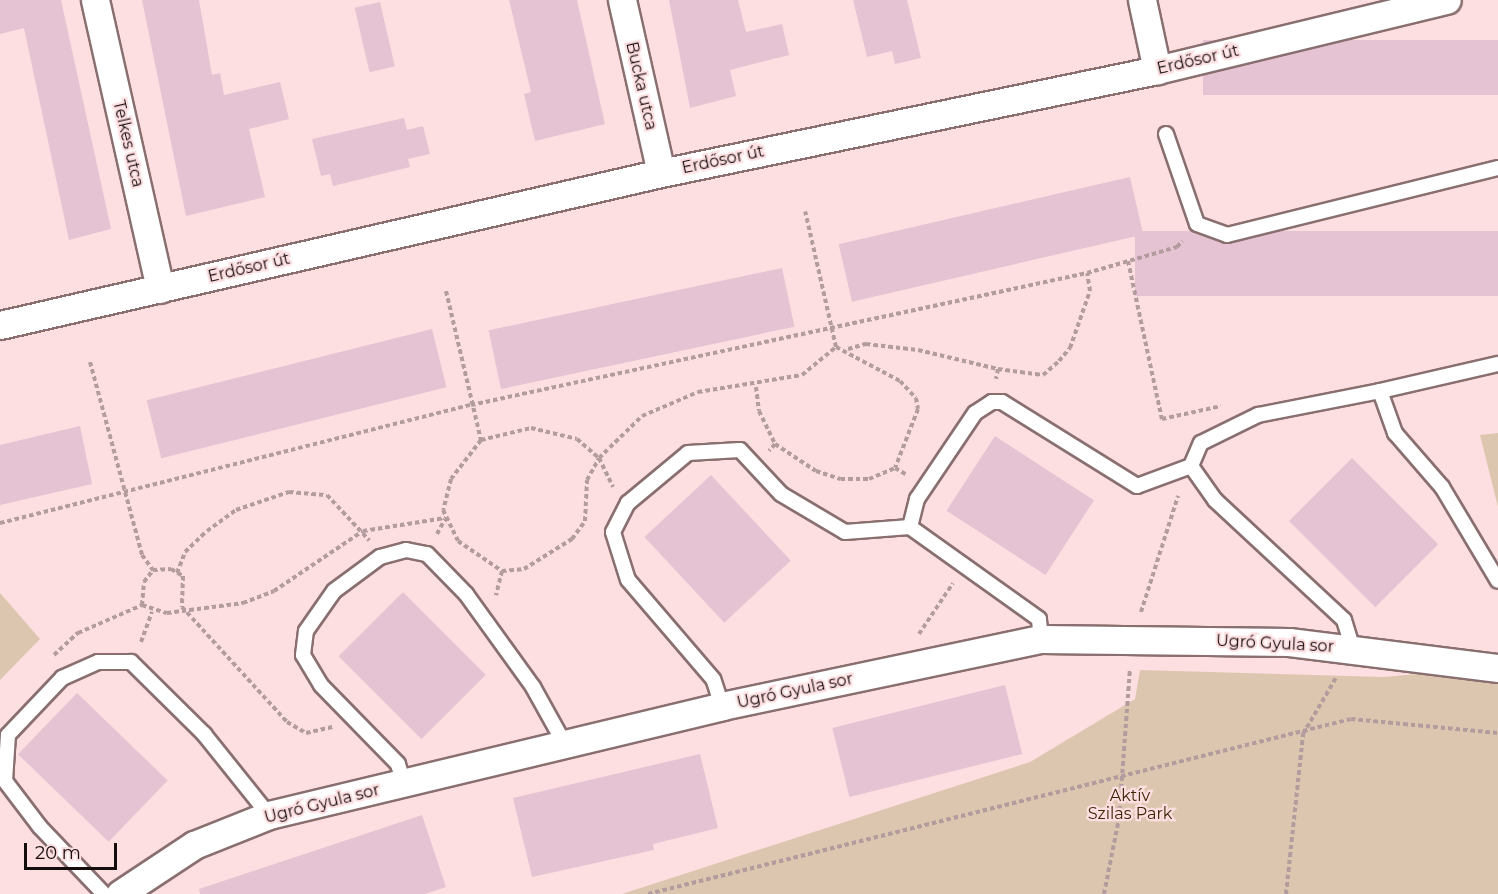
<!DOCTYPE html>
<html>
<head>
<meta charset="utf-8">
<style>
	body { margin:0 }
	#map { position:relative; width:1498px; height:894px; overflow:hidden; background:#fddfe1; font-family:Montserrat,sans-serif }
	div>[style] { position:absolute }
	.green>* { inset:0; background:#ddc6af }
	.building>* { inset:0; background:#e5c3d3; transform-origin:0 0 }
	.path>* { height:4px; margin-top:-2px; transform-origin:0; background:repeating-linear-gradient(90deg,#b39c9d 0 4.5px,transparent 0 7.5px) }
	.roads { filter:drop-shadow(2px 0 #896f70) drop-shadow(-2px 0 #896f70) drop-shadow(0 2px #896f70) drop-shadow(0 -2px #896f70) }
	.service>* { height:14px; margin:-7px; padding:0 7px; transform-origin:7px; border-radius:7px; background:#fff }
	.minor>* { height:27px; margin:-13.5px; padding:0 13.5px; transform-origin:13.5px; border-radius:13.5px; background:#fff }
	span { translate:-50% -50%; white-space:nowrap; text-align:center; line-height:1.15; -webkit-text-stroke:4.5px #fddfe1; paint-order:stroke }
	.street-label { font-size:16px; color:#150c0c }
	.park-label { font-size:16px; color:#3d2404 }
	.scale { position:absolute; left:24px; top:843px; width:93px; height:27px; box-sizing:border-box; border:3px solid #150c0c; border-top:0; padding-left:8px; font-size:18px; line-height:21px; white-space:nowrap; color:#150c0c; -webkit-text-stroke:4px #fddfe1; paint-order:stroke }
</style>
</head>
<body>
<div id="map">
	<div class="green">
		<i style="clip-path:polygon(1498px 433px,1498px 507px,1480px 435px)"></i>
		<i style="clip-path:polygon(0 593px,40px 639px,0 680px)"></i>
		<i style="clip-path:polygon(1498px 667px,1498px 894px,622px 894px,1030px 762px,1135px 699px,1140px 670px,1384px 677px)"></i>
	</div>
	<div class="building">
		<i style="clip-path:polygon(0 0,61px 0,111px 229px,69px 240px,24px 28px,0 34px)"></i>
		<i style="clip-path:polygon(142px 0,199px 0,212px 75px,220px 73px,224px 95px,280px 82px,289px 119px,249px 129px,265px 197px,186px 216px)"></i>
		<i style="clip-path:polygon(509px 0,577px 0,605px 124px,535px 141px,524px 94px,531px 92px)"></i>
		<i style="clip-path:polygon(669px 0,738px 0,746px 32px,782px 24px,789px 55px,730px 70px,736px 96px,690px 108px)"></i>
		<i style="clip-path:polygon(853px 0,907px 0,921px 58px,895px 64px,892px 51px,867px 57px)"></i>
		<i style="left:380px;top:2px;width:66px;height:26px;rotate:77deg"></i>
		<i style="left:1498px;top:40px;width:55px;height:295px;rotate:90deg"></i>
		<i style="clip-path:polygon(404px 118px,407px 130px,423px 126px,430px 154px,408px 159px,410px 167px,333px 186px,330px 174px,321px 176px,312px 139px)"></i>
		<i style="left:1130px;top:177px;width:59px;height:299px;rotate:77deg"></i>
		<i style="left:1498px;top:231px;width:65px;height:363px;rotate:90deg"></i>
		<i style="left:782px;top:268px;width:60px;height:300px;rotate:78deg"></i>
		<i style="left:432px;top:329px;width:60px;height:294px;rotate:76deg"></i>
		<i style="clip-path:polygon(80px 426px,92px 484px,0 505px,0 445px)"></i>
		<i style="left:995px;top:436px;width:118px;height:89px;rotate:33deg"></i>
		<i style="left:1352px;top:458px;width:122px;height:89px;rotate:45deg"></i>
		<i style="left:711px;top:475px;width:117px;height:91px;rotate:47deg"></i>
		<i style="left:403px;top:592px;width:117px;height:91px;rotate:45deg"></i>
		<i style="left:1005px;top:685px;width:71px;height:178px;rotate:76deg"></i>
		<i style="left:77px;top:693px;width:126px;height:85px;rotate:44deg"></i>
		<i style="clip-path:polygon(700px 754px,718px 828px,653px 844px,654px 850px,532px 877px,513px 798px)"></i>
		<i style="clip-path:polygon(422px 815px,446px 887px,425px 894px,200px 894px,199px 889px)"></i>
	</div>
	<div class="path">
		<i style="left:1128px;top:261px;width:162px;rotate:77.9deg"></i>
		<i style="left:1162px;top:419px;width:60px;rotate:-12.4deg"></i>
		<i style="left:446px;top:291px;width:153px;rotate:76.8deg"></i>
		<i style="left:481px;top:440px;width:49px;rotate:127.6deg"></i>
		<i style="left:451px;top:479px;width:32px;rotate:104deg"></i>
		<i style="left:443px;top:510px;width:34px;rotate:64deg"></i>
		<i style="left:458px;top:541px;width:53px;rotate:34.3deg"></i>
		<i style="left:502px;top:571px;width:25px;rotate:104deg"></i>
		<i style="left:836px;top:347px;width:72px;rotate:28deg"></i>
		<i style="left:900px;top:381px;width:23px;rotate:47deg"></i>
		<i style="left:916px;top:398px;width:11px;rotate:80deg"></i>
		<i style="left:918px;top:409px;width:63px;rotate:111.3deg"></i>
		<i style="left:848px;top:349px;width:19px;rotate:-16deg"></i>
		<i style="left:866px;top:344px;width:52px;rotate:6.6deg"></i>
		<i style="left:918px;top:350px;width:82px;rotate:13.4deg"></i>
		<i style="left:998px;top:369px;width:10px;rotate:101deg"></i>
		<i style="left:90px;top:362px;width:200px;rotate:74.9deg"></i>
		<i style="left:142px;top:555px;width:19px;rotate:54deg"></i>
		<i style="left:153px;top:570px;width:18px;rotate:-3deg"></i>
		<i style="left:171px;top:569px;width:14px;rotate:30deg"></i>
		<i style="left:183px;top:576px;width:31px;rotate:92deg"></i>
		<i style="left:182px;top:607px;width:156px;rotate:47.6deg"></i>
		<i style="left:287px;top:722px;width:22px;rotate:30deg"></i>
		<i style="left:306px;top:733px;width:27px;rotate:-13deg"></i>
		<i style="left:998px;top:369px;width:45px;rotate:7.6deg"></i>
		<i style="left:1043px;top:375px;width:21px;rotate:-41deg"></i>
		<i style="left:1059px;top:361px;width:17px;rotate:-50deg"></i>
		<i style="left:1070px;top:348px;width:60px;rotate:-70.7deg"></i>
		<i style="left:1090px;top:291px;width:18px;rotate:-99deg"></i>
		<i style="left:756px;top:387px;width:24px;rotate:83deg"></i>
		<i style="left:759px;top:411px;width:37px;rotate:64deg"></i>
		<i style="left:775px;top:444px;width:9px;rotate:131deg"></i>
		<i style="left:481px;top:440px;width:51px;rotate:-13.5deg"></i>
		<i style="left:531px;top:428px;width:47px;rotate:13.4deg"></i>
		<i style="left:577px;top:439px;width:29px;rotate:41deg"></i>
		<i style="left:599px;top:458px;width:32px;rotate:64deg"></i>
		<i style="left:775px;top:444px;width:49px;rotate:33.4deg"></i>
		<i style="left:816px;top:471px;width:26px;rotate:18deg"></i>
		<i style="left:841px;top:479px;width:28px"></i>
		<i style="left:869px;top:479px;width:28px;rotate:-23deg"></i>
		<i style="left:895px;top:468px;width:14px;rotate:30deg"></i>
		<i style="left:0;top:523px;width:486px;rotate:-14.1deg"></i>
		<i style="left:471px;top:405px;width:630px;rotate:-12.09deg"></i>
		<i style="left:1087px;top:273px;width:94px;rotate:-16.1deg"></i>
		<i style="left:1177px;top:247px;width:8px;rotate:-50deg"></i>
		<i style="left:437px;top:534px;width:17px;rotate:-62deg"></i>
		<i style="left:502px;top:571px;width:22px;rotate:-5deg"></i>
		<i style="left:524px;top:569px;width:57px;rotate:-32deg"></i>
		<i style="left:572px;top:539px;width:22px;rotate:-54deg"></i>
		<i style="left:585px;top:521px;width:41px;rotate:-87.2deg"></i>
		<i style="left:587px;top:480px;width:25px;rotate:-61deg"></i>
		<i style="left:599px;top:458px;width:60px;rotate:-44.3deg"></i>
		<i style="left:642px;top:416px;width:61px;rotate:-23.2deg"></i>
		<i style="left:698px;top:392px;width:105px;rotate:-9.3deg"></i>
		<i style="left:802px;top:375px;width:44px;rotate:-39.5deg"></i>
		<i style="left:836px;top:347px;width:139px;rotate:-102.8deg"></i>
		<i style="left:177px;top:573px;width:22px;rotate:-69deg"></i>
		<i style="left:185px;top:552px;width:30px;rotate:-44deg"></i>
		<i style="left:207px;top:531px;width:36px;rotate:-36deg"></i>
		<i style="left:236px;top:510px;width:56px;rotate:-18.8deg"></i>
		<i style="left:289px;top:492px;width:38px;rotate:5deg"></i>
		<i style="left:327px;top:495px;width:62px;rotate:47deg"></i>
		<i style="left:142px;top:605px;width:26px;rotate:18deg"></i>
		<i style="left:167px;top:613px;width:77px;rotate:-7.5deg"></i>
		<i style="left:243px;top:603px;width:33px;rotate:-21deg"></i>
		<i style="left:274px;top:591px;width:107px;rotate:-34deg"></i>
		<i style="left:363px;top:531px;width:83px;rotate:-9deg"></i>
		<i style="left:1141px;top:612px;width:122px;rotate:-72.3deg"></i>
		<i style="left:919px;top:634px;width:61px;rotate:-56.3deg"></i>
		<i style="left:141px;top:642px;width:32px;rotate:-70deg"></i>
		<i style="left:54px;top:655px;width:33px;rotate:-43deg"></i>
		<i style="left:78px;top:633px;width:70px;rotate:-23.6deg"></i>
		<i style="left:142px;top:605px;width:23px;rotate:-85deg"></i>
		<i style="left:144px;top:582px;width:15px;rotate:-53deg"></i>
		<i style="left:648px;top:894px;width:724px;rotate:-13.98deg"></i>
		<i style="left:1351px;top:719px;width:148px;rotate:5.4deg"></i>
		<i style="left:1104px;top:894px;width:77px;rotate:-78.8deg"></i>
		<i style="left:1119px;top:818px;width:149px;rotate:-85.8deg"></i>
		<i style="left:1286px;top:894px;width:161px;rotate:-83.9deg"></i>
		<i style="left:1303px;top:734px;width:67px;rotate:-59.6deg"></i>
	</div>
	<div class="roads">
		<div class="service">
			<i style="left:1166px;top:134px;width:95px;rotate:71deg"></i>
			<i style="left:1197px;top:224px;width:32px;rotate:20deg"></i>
			<i style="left:1227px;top:235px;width:279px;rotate:-13.9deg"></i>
			<i style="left:1380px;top:391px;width:121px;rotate:-12.9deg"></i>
			<i style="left:1191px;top:466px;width:25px;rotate:-67deg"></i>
			<i style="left:1201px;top:443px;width:64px;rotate:-26.2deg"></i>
			<i style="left:1258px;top:415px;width:124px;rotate:-11.1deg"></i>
			<i style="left:1380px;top:391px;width:45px;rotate:70.3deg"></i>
			<i style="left:1395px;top:433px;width:72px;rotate:49deg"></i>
			<i style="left:1442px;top:487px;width:109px;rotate:59.2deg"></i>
			<i style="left:1041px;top:639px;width:20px;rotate:-96deg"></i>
			<i style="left:1039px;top:619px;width:158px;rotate:-144.5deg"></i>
			<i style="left:910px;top:527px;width:29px;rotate:-76deg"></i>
			<i style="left:917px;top:499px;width:104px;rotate:-56deg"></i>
			<i style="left:975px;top:413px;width:20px;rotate:-33deg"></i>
			<i style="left:992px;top:402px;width:10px"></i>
			<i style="left:1002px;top:402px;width:159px;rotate:31.9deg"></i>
			<i style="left:1137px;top:486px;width:58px;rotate:-20.3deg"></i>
			<i style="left:1191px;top:466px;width:42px;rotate:54.8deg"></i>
			<i style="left:1215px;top:500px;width:176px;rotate:42.9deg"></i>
			<i style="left:1344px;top:620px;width:31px;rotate:73deg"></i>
			<i style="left:722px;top:706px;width:28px;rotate:-108deg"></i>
			<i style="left:713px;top:679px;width:130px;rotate:-130.6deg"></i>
			<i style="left:628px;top:580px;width:50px;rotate:-107.4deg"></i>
			<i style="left:613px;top:532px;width:33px;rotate:-63deg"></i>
			<i style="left:628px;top:503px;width:78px;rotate:-39.8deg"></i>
			<i style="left:688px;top:453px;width:52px;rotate:-3.3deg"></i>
			<i style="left:740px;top:450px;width:60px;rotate:47deg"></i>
			<i style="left:781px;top:494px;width:74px;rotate:30.7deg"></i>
			<i style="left:845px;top:532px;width:65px;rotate:-4.4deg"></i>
			<i style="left:404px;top:784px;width:21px;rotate:-107deg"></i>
			<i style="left:398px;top:764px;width:110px;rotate:-134.3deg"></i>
			<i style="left:321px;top:685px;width:35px;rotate:-121deg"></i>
			<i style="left:303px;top:655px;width:24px;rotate:-83deg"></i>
			<i style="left:306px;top:631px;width:49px;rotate:-55deg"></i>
			<i style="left:334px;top:591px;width:57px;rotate:-36.5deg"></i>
			<i style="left:380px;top:557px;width:27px;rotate:-15deg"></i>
			<i style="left:406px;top:550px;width:21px;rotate:11deg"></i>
			<i style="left:427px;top:554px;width:56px;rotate:45.7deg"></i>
			<i style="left:466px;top:594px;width:115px;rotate:54.2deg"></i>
			<i style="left:533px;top:687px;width:64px;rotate:61deg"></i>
			<i style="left:104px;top:894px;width:93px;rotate:-133.7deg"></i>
			<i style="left:40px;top:827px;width:58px;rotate:-127.3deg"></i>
			<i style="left:5px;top:781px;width:46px;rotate:-86.3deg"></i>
			<i style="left:8px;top:735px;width:79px;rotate:-46.5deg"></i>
			<i style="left:62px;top:678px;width:39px;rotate:-24deg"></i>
			<i style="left:98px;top:662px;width:33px"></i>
			<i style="left:131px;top:662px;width:103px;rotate:44.6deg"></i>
			<i style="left:204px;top:734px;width:104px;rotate:51.3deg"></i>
		</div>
		<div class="minor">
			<i style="left:95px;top:0;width:296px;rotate:77.3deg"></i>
			<i style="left:622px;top:0;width:177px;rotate:77.3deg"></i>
			<i style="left:1142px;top:0;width:72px;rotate:77.9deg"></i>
			<i style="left:0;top:325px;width:678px;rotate:-12.95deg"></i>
			<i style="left:661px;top:173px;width:507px;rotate:-11.73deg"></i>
			<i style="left:1157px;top:70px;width:298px;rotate:-13.6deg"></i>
			<i style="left:120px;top:894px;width:89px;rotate:-33.5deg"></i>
			<i style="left:194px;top:845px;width:81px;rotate:-21.8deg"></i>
			<i style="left:269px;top:815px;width:466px;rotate:-13.5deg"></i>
			<i style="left:722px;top:706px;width:326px;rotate:-11.9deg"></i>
			<i style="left:1041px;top:639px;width:248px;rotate:0.7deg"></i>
			<i style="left:1289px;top:642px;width:211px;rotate:7.1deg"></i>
		</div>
	</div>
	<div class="street-label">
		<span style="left:1198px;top:60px;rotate:-13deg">Erdősor út</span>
		<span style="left:641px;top:86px;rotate:77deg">Bucka utca</span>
		<span style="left:128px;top:144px;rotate:77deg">Telkes utca</span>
		<span style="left:723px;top:160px;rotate:-12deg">Erdősor út</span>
		<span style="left:249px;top:268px;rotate:-13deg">Erdősor út</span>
		<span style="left:1275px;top:644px;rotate:3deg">Ugró Gyula sor</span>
		<span style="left:795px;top:691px;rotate:-12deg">Ugró Gyula sor</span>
		<span style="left:322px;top:804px;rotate:-14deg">Ugró Gyula sor</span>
	</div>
	<div class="park-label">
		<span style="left:1130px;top:805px">Aktív<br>Szilas Park</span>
	</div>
	<div class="scale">20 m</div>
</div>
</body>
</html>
